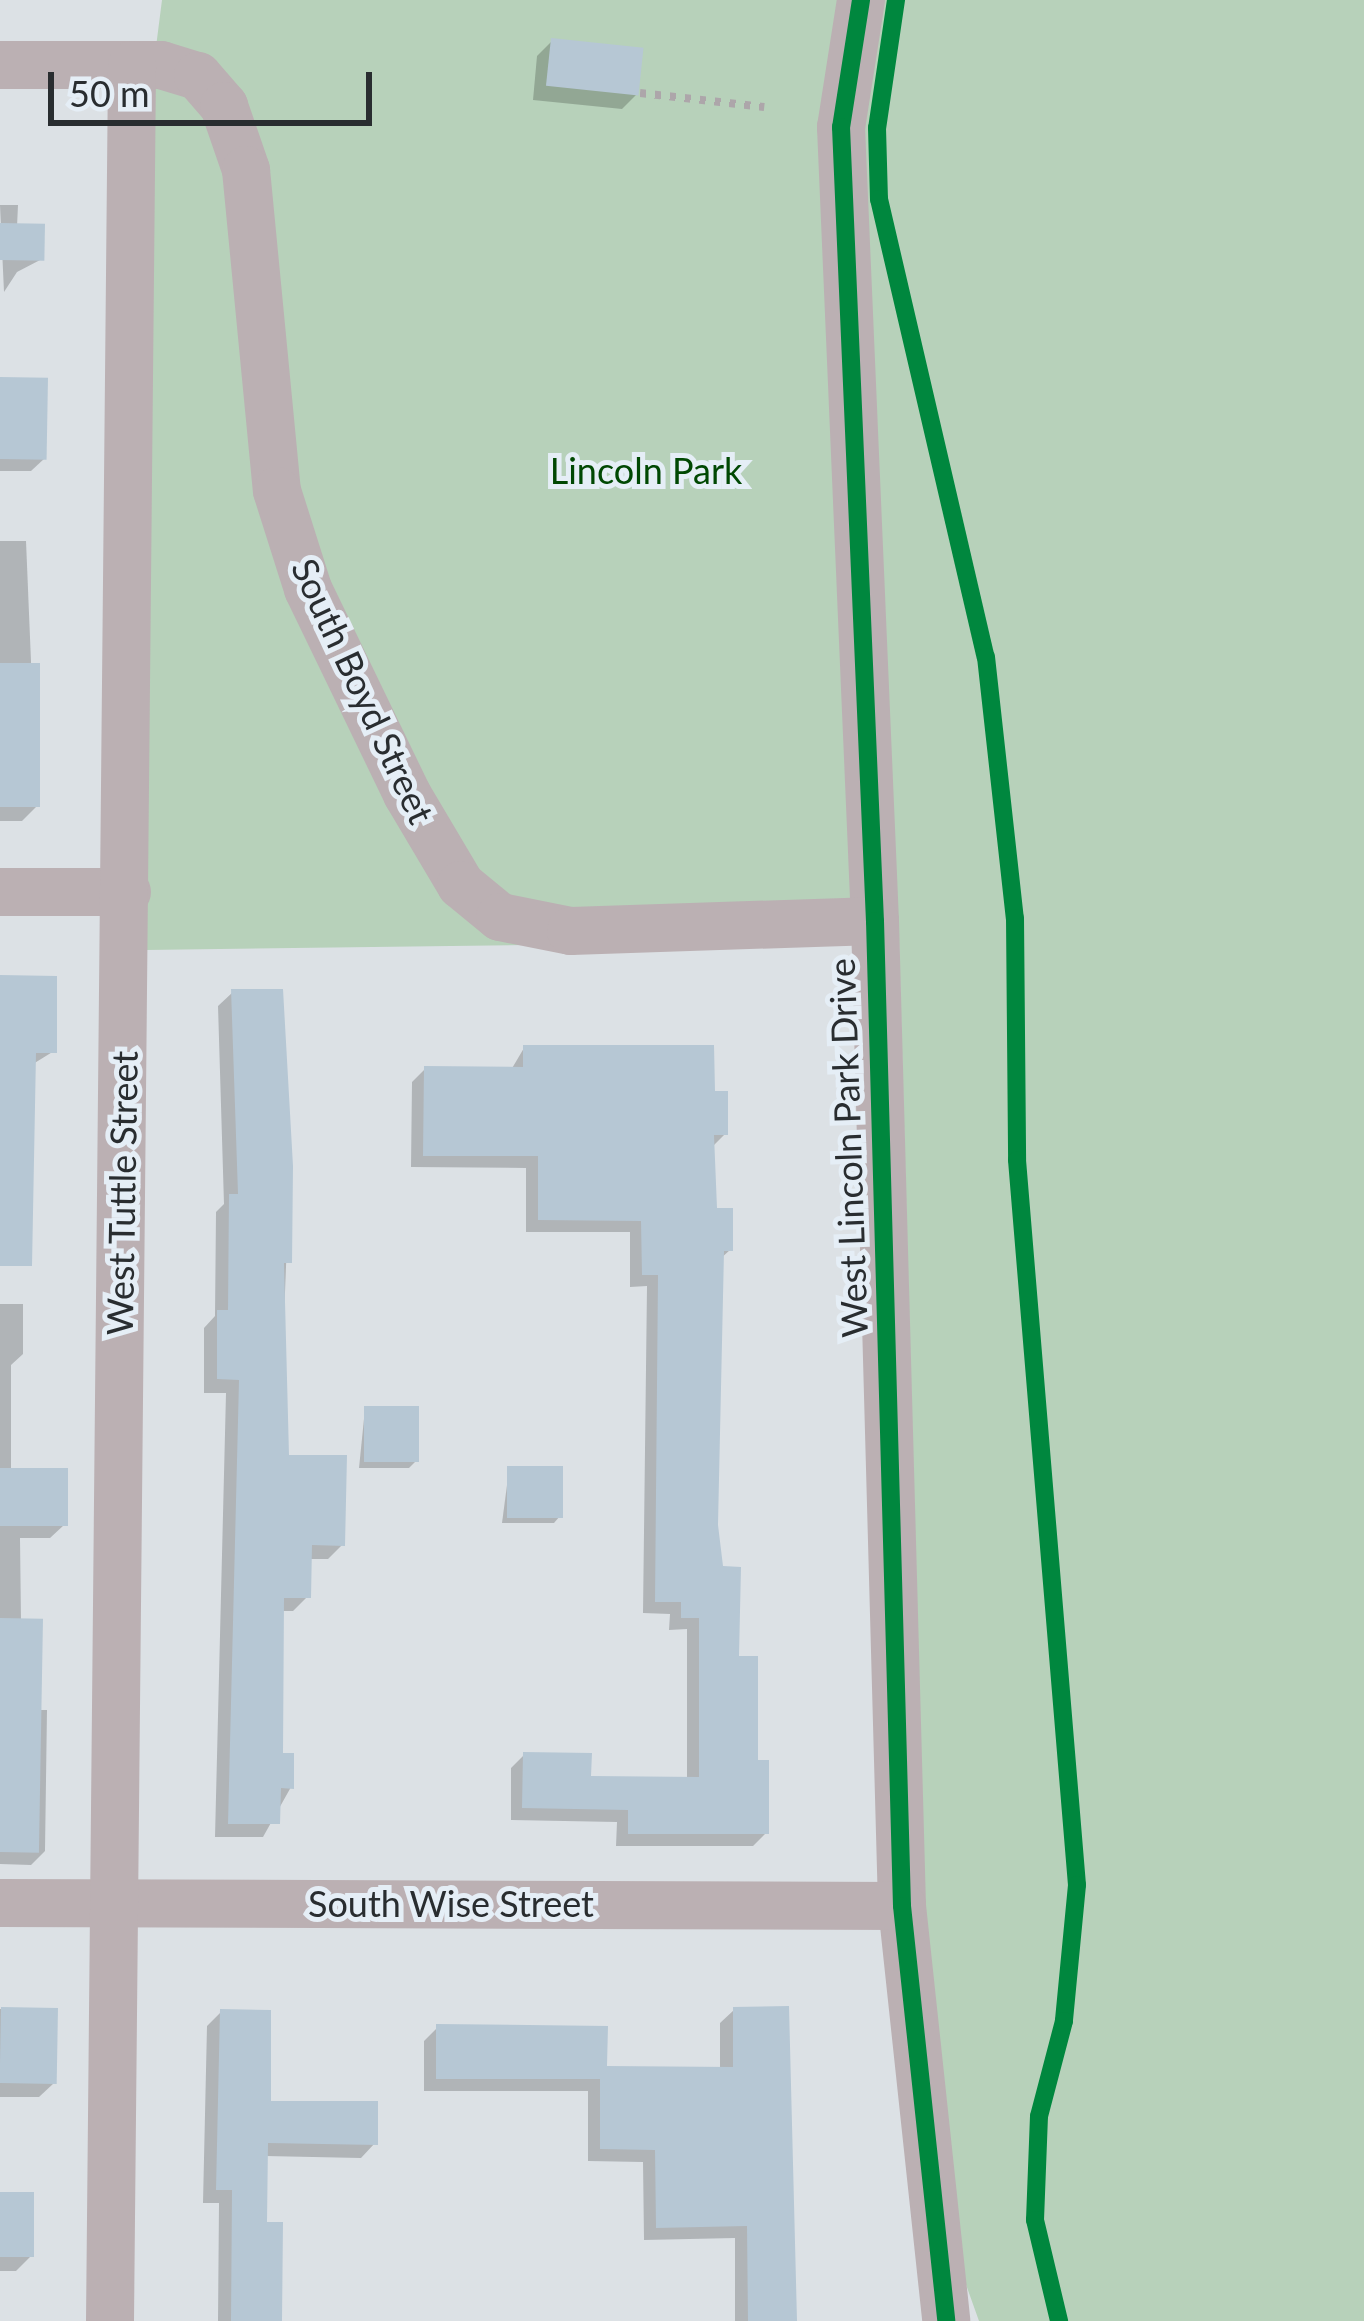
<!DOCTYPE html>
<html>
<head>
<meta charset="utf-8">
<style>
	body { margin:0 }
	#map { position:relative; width:1364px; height:2321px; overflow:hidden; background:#dce1e5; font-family:Lato,sans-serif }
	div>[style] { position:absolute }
	.green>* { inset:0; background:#b7d1ba }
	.shadow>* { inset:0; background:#0003 }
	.building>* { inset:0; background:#b6c7d4; transform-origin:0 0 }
	.path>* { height:8px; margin-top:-4px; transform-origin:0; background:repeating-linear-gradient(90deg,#ada6aa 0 6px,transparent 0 15px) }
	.minor>* { height:48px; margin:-24px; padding:0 24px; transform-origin:24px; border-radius:24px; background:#bbb0b3 }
	.cycleway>* { height:18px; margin:-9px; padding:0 9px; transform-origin:9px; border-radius:9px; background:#00873e }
	span { translate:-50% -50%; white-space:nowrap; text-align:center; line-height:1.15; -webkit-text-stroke:10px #e5eef6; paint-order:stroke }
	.park-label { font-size:36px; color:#004803 }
	.street-label { font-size:36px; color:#292d30 }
	.scale { position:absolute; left:48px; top:72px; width:324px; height:54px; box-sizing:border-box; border:6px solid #292d30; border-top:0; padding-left:15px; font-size:36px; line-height:42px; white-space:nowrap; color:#292d30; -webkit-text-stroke:9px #e5eef6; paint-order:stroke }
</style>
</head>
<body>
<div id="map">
	<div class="green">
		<i style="clip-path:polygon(162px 0,1364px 0,1364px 2321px,979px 2321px,959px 2265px,925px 1903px,899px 940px,146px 950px,151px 86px)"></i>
	</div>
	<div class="shadow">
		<i style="clip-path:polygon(552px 41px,637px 94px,622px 109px,533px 100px,537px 56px)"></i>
		<i style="clip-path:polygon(0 205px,18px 205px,17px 227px,42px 259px,17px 272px,4px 292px)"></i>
		<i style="clip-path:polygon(0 380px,45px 458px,31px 471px,0 471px)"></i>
		<i style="clip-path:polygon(0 541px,26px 541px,37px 806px,22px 821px,0 821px)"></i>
		<i style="clip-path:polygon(0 978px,54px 1051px,33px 1064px,0 1247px)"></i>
		<i style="clip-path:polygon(233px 992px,290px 1166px,280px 1419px,286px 1458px,342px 1545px,328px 1559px,308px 1559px,308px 1596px,293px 1611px,280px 1611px,280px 1756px,291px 1787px,263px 1837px,215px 1837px,226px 1393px,204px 1393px,204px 1328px,215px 1316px,216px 1212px,224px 1204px,218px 1006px)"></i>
		<i style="clip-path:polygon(524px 1048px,712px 1094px,725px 1134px,712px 1147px,714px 1211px,730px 1250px,720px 1259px,715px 1525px,766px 1833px,753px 1846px,616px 1846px,617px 1822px,511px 1820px,511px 1768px,524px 1755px,588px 1779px,687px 1780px,687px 1629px,669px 1630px,670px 1614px,643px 1613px,647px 1286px,630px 1287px,630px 1232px,526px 1232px,526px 1168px,411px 1167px,412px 1082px,425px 1069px,511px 1070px)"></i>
		<i style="clip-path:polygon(0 1304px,23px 1304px,23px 1354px,11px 1365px,11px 1471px,64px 1525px,50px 1538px,20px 1538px,21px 1622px,39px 1710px,47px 1710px,45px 1851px,31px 1865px,0 1864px)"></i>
		<i style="clip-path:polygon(365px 1409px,416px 1461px,409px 1468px,359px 1468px)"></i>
		<i style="clip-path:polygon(509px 1470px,560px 1516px,554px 1523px,502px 1523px)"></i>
		<i style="clip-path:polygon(0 2009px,55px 2011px,54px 2083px,39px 2097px,0 2097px)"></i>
		<i style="clip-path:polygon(734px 2010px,794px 2321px,735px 2321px,735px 2238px,644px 2240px,643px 2162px,588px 2161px,588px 2091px,424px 2091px,424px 2041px,438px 2027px,604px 2069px,720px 2070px,720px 2023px)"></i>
		<i style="clip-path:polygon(221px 2012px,267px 2104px,375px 2143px,361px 2158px,265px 2156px,264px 2225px,280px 2321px,218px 2321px,219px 2203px,203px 2203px,207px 2026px)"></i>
		<i style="clip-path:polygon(0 2195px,31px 2256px,16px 2271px,0 2271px)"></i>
	</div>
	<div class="building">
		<i style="left:551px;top:38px;width:93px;height:48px;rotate:6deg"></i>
		<i style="left:0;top:223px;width:45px;height:37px;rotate:1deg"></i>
		<i style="left:0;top:377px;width:48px;height:82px;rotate:1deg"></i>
		<i style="left:0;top:663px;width:40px;height:144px"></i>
		<i style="clip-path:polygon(0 975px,57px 976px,57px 1053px,36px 1053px,32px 1266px,0 1266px)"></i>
		<i style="clip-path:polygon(231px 989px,283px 989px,293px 1166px,292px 1263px,284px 1263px,289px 1455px,347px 1455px,345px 1546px,312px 1545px,311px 1598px,284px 1598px,283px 1753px,294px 1753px,294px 1789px,281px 1788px,280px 1824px,228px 1824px,239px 1380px,217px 1379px,217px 1310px,228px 1310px,229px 1194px,238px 1194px)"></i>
		<i style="clip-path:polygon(523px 1045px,714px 1045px,715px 1091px,728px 1091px,728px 1135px,714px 1135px,717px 1208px,733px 1208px,733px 1251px,724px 1251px,718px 1525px,723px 1566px,741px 1567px,739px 1656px,758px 1656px,758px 1760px,769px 1760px,769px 1834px,628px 1834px,628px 1810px,522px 1808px,523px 1752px,592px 1753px,591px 1776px,699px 1777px,699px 1618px,681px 1618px,681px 1602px,655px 1602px,658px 1275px,642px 1275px,641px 1221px,538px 1220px,538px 1156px,423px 1156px,424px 1066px,523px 1067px)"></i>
		<i style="left:364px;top:1406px;width:55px;height:56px"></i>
		<i style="left:563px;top:1466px;width:52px;height:56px;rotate:90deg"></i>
		<i style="left:0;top:1468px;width:68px;height:58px"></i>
		<i style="left:0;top:1618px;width:43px;height:234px;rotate:1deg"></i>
		<i style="clip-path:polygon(789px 2006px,797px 2321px,748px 2321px,747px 2226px,656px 2228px,655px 2150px,600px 2149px,600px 2079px,436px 2079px,436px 2024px,608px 2026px,607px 2066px,733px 2067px,733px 2007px)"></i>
		<i style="left:1px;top:2007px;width:57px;height:76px;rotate:1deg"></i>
		<i style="clip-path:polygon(220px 2009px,271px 2010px,271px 2101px,378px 2101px,378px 2145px,268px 2143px,267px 2222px,283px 2222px,282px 2321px,231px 2321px,232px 2190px,216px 2190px)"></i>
		<i style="left:0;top:2192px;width:34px;height:65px"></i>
	</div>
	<div class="path">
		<i style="left:640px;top:93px;width:125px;rotate:6.4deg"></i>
	</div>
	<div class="minor">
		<i style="left:861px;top:0;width:129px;rotate:98.9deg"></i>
		<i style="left:841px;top:127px;width:795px;rotate:87.55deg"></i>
		<i style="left:875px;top:921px;width:985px;rotate:88.43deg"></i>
		<i style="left:902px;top:1906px;width:417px;rotate:83.9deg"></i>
		<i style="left:0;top:65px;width:161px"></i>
		<i style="left:161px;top:65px;width:39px;rotate:17deg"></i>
		<i style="left:198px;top:76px;width:40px;rotate:49deg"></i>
		<i style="left:224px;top:106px;width:68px;rotate:71deg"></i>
		<i style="left:246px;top:170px;width:322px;rotate:84.5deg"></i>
		<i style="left:277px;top:491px;width:103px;rotate:72.4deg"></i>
		<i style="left:308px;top:589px;width:228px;rotate:64.2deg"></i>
		<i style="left:407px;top:794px;width:106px;rotate:59.3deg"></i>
		<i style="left:461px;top:885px;width:50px;rotate:39.4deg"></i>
		<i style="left:500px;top:917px;width:72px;rotate:11.2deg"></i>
		<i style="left:571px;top:931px;width:304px;rotate:-1.9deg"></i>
		<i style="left:0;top:892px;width:127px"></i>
		<i style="left:0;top:1903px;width:902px;rotate:0.19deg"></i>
		<i style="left:110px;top:2321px;width:2256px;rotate:-89.44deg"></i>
	</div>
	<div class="cycleway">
		<i style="left:861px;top:0;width:129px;rotate:98.9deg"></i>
		<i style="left:841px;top:127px;width:795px;rotate:87.55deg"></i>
		<i style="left:875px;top:921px;width:985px;rotate:88.43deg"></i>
		<i style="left:902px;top:1906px;width:417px;rotate:83.9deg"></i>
		<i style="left:896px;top:0;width:129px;rotate:98.4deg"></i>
		<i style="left:877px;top:128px;width:71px;rotate:88.4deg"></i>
		<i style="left:879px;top:199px;width:470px;rotate:76.9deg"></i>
		<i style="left:986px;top:657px;width:263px;rotate:83.7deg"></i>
		<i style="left:1015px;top:918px;width:242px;rotate:89.5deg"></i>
		<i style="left:1017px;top:1160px;width:727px;rotate:85.27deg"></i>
		<i style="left:1077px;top:1885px;width:137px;rotate:95.5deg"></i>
		<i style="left:1064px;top:2021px;width:98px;rotate:104.7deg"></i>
		<i style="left:1039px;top:2116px;width:104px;rotate:92.2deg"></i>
		<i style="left:1035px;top:2220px;width:104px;rotate:76.6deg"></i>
	</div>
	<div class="park-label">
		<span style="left:646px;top:471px">Lincoln Park</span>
	</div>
	<div class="street-label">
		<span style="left:363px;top:691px;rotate:65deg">South Boyd Street</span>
		<span style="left:848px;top:1148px;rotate:-92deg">West Lincoln Park Drive</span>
		<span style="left:122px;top:1193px;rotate:-89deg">West Tuttle Street</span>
		<span style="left:451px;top:1904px">South Wise Street</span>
	</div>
	<div class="scale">50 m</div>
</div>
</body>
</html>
